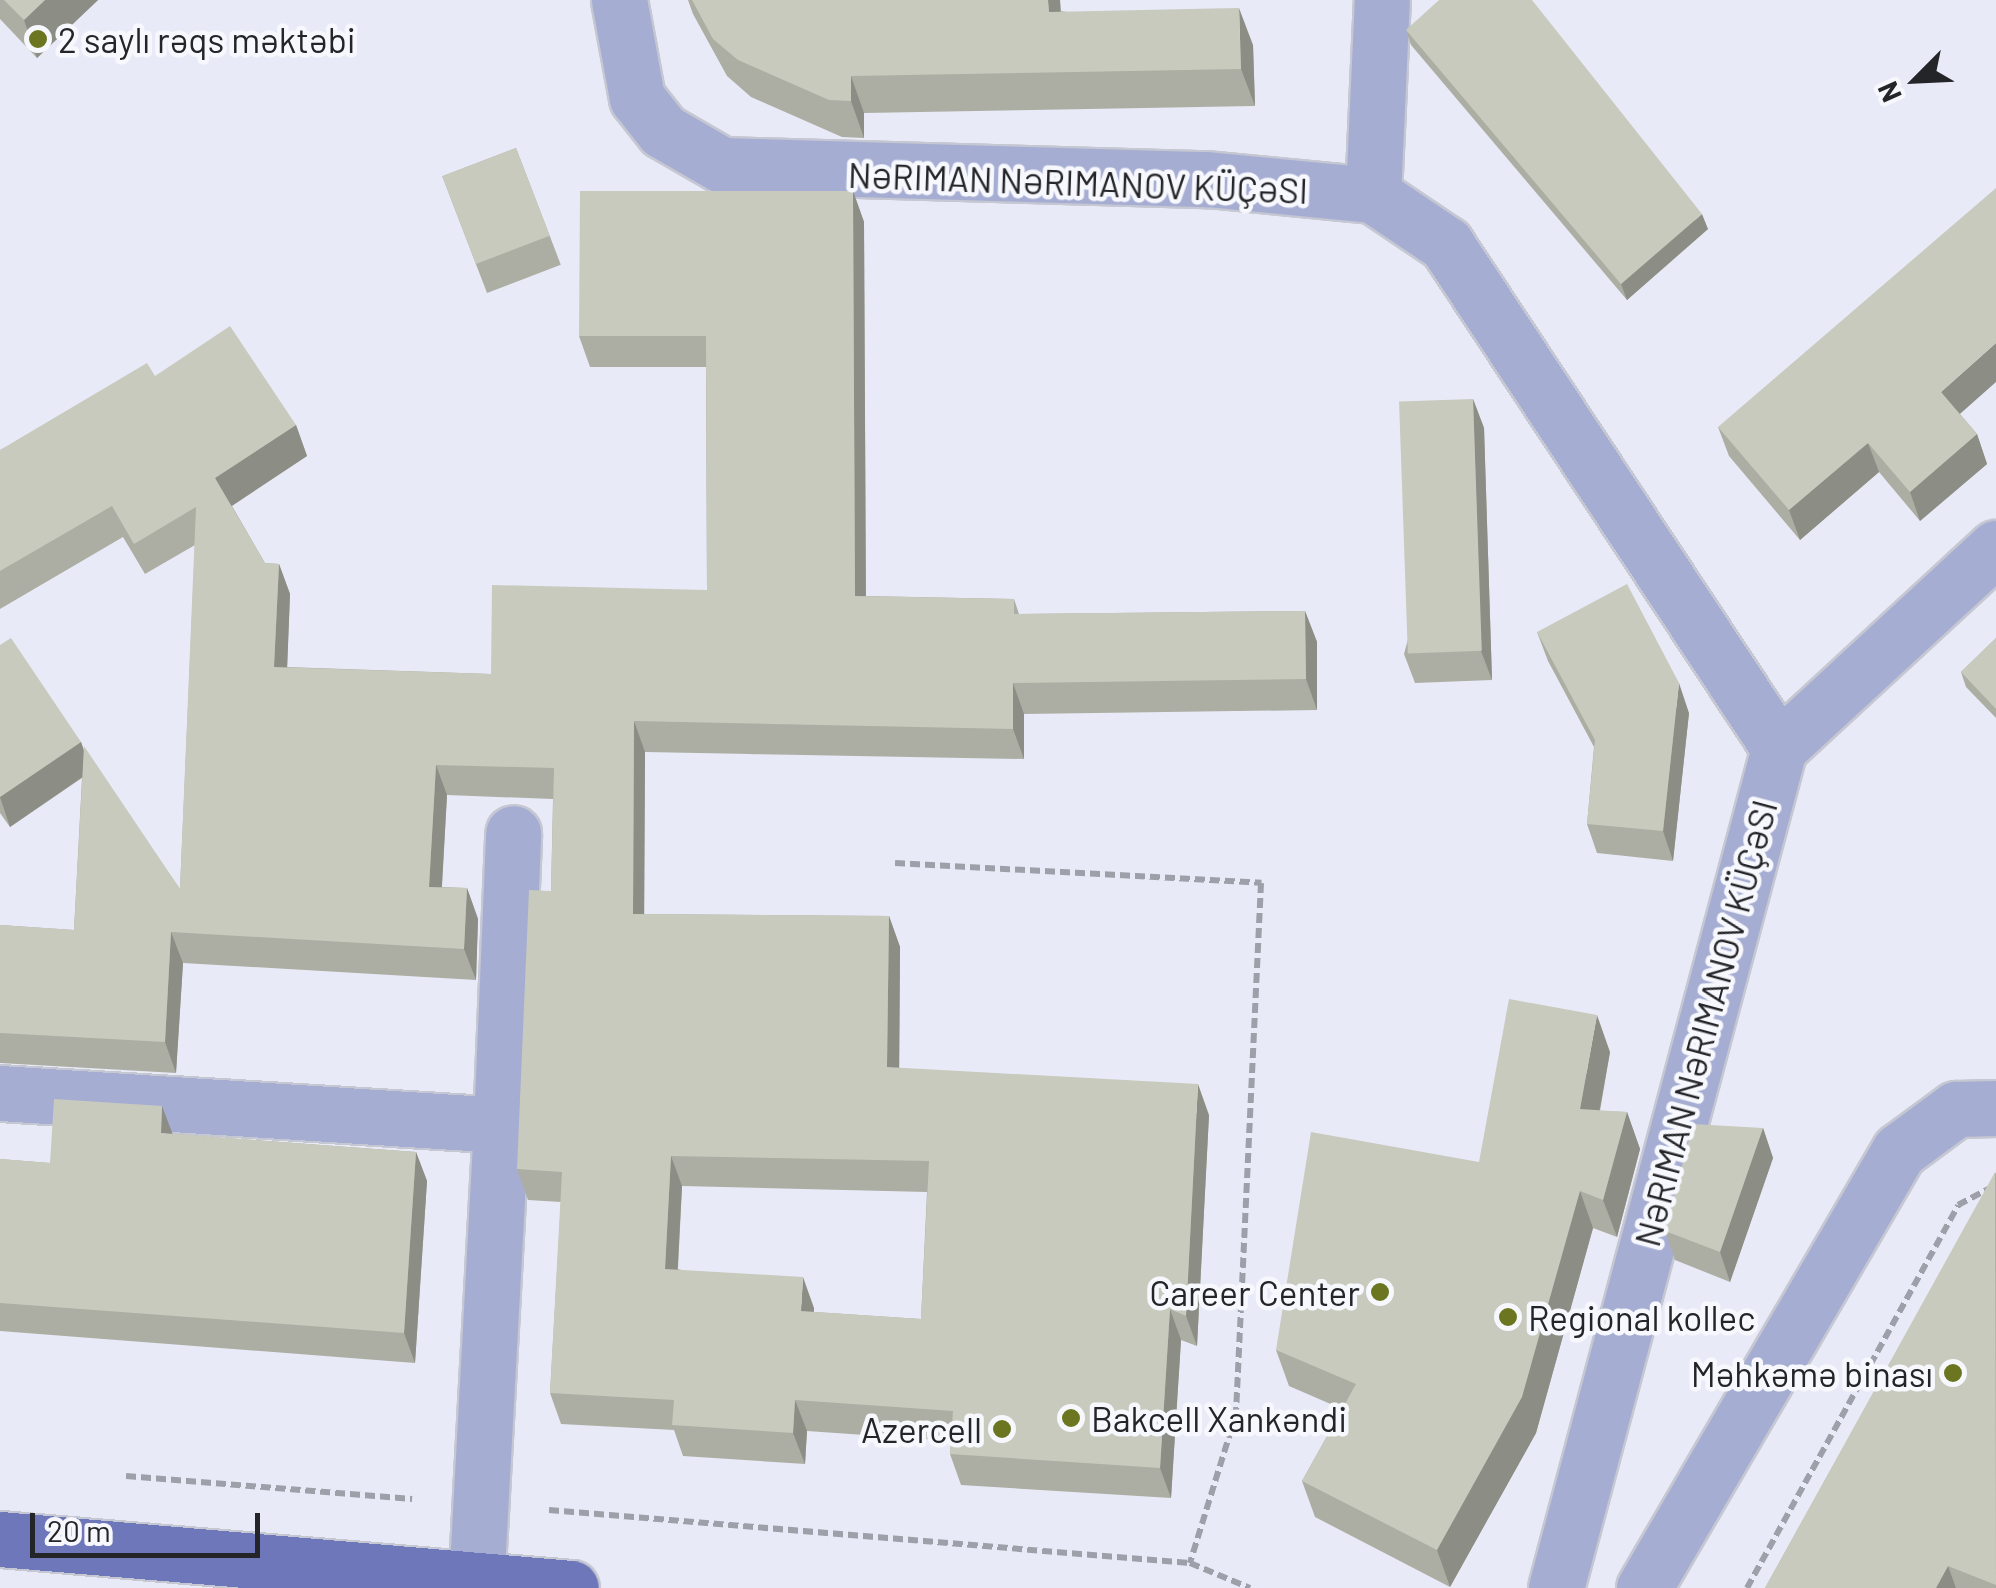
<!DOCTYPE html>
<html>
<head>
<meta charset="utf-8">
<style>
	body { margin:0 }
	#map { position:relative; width:1996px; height:1588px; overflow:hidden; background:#e8ebf7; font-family:Barlow,sans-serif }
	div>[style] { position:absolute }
	.path>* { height:6px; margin-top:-3px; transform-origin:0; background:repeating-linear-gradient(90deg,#9da0a9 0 10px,transparent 0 15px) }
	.roads { filter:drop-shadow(2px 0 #c5c7d2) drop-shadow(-2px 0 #c5c7d2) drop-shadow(0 2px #c5c7d2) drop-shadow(0 -2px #c5c7d2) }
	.minor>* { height:55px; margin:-27.5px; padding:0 27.5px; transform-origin:27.5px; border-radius:27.5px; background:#a6add2 }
	.major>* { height:55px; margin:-27.5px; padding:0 27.5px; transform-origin:27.5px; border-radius:27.5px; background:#6d77b9 }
	.wall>* { inset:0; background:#acaea3; transform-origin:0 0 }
	.shaded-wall>* { inset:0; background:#8c8d85 }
	.building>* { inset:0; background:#c8cabe; transform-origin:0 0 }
	.dots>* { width:28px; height:28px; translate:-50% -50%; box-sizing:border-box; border:5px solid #f7f8fd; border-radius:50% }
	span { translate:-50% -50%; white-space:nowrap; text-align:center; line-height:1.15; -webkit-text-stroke:9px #f7f8fd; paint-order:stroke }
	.poi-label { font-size:35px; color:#242529 }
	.left { translate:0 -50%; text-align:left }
	.right { translate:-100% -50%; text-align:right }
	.street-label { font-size:35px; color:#242529 }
	.north { position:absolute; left:1866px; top:30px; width:100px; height:100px; -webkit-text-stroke:8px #f7f8fd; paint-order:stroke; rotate:246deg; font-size:28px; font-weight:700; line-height:40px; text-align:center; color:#242529 }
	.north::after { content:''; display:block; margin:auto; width:35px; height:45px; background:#242529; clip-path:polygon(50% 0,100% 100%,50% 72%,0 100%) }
	.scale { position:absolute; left:30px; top:1513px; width:230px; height:45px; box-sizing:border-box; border:5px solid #242529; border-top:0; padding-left:12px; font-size:30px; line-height:35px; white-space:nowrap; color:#242529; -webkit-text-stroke:8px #f7f8fd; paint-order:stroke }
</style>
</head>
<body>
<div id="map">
	<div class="path">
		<i style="left:895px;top:863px;width:367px;rotate:3.1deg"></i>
		<i style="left:1261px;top:883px;width:532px;rotate:92.7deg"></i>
		<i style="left:1236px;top:1414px;width:156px;rotate:107.2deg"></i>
		<i style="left:126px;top:1476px;width:287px;rotate:4.6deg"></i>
		<i style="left:549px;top:1510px;width:643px;rotate:4.73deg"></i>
		<i style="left:1190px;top:1563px;width:65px;rotate:22.6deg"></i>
		<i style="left:1747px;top:1588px;width:437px;rotate:-61.1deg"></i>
		<i style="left:1958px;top:1205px;width:43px;rotate:-27.8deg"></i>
	</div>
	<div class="roads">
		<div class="minor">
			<i style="left:619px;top:0;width:100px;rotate:79.6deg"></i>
			<i style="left:637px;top:98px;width:42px;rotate:51.8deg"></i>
			<i style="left:663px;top:131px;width:68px;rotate:30deg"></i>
			<i style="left:722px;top:165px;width:485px;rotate:1.7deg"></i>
			<i style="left:1207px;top:179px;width:167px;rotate:5.5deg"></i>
			<i style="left:1373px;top:195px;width:88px;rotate:33.9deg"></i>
			<i style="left:1446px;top:244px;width:604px;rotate:56.55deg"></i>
			<i style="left:1373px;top:195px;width:195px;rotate:-87.4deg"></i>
			<i style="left:0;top:1093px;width:502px;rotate:3.65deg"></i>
			<i style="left:501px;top:1125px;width:456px;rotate:93.1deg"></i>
			<i style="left:501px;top:1125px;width:292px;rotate:-87.6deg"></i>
			<i style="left:1556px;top:1588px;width:869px;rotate:-75.13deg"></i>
			<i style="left:1779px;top:748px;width:295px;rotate:-42.7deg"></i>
			<i style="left:1644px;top:1588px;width:506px;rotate:-59.74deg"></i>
			<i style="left:1899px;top:1151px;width:71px;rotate:-36.4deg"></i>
			<i style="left:1956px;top:1109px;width:40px;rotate:-1.4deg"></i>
		</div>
		<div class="major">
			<i style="left:0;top:1539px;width:573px;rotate:4.9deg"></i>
		</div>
	</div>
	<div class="wall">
		<i style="clip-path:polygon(0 0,98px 0,37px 58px,0 19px)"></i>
		<i style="clip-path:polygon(688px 0,1060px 0,1061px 11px,1253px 45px,1255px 106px,864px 113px,864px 138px,842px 137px,751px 97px,727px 76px,693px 14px)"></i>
		<i style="clip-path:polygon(1406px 30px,1708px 229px,1627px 300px,1411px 45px)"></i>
		<i style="left:516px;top:148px;width:125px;height:79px;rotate:69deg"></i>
		<i style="clip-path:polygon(evenodd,853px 191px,864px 222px,866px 596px,1014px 599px,1019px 614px,1305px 611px,1317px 642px,1317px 710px,1024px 714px,1024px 759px,645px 752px,644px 914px,889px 916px,900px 947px,899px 1068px,1209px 1115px,1197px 1346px,1181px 1340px,1171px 1498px,961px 1485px,950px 1454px,951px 1441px,807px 1431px,805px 1464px,683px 1456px,674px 1430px,561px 1424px,550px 1393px,561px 1202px,528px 1200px,517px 1169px,551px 891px,553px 799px,447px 795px,442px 887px,467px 888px,478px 919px,476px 980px,183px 963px,176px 1073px,0 1063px,0 925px,74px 930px,82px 778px,10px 827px,0 813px,0 645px,81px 742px,84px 751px,180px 889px,195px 545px,145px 574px,123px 537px,0 609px,0 450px,155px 376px,296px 425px,307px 456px,232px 506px,265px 563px,279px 564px,290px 594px,287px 667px,491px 674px,707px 590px,706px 367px,590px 367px,579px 336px,853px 191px,682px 1186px,927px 1192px,921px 1319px,814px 1312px,814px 1308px,678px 1269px,682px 1186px)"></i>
		<i style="clip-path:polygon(1473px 399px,1484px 428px,1492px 680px,1415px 683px,1404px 654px)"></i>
		<i style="clip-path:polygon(1960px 414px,1977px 434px,1987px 464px,1920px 521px,1879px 472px,1800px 540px,1729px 456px,1718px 427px)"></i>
		<i style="clip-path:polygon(1537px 632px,1689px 713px,1673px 861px,1597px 853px,1587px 824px,1594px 747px,1548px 661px)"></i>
		<i style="clip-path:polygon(1996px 638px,1996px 718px,1966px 687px,1961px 672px)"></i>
		<i style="clip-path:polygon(1610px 1052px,1600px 1111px,1627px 1112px,1640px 1149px,1617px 1237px,1593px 1228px,1536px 1433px,1450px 1587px,1315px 1517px,1302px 1481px,1342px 1409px,1289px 1386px,1276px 1350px)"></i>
		<i style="clip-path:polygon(1763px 1128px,1773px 1158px,1730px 1282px,1675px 1260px,1665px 1231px)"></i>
		<i style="clip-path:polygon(173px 1134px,416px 1152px,427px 1181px,415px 1363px,0 1331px,0 1159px,50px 1163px)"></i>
		<i style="clip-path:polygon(1996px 1172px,1996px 1588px,1765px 1588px)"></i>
	</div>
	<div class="shaded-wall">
		<i style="clip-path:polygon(45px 0,98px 0,37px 58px,24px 20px)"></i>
		<i style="clip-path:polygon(1048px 0,1060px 0,1062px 49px,1049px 12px)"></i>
		<i style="clip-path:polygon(1239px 8px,1253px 45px,1255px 106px,1241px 69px)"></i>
		<i style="clip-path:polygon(851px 76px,864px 113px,864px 138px,851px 101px)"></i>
		<i style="clip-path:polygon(853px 191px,864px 222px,866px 627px,855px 596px)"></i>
		<i style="clip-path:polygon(1702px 214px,1708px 229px,1627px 300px,1621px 284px)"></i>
		<i style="clip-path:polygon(1996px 343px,1996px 382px,1952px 421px,1941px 392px)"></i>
		<i style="clip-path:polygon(1473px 399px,1484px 428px,1492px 680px,1481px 651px)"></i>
		<i style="clip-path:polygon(296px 425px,307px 456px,227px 509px,215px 478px)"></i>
		<i style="clip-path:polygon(1977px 434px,1987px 464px,1920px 521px,1910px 492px)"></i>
		<i style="clip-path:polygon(1868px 443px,1879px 472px,1800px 540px,1789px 510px)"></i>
		<i style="clip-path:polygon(279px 564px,290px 594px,286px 698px,274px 667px)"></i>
		<i style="clip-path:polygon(1305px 611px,1317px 642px,1317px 710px,1306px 679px)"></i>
		<i style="clip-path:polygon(1013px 683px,1024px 714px,1024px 759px,1013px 729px)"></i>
		<i style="clip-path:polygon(1679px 683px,1689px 713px,1673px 861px,1663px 831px)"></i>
		<i style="clip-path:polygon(634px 721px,645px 752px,644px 944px,633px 914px)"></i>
		<i style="clip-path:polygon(81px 742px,91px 771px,10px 827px,0 797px)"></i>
		<i style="clip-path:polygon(436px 765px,447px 795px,440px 918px,429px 887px)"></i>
		<i style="clip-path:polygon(467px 888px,478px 919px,476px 980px,464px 949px)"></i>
		<i style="clip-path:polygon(889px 916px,900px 947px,899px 1098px,887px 1067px)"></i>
		<i style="clip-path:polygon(171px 932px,183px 963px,176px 1073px,165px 1042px)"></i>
		<i style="clip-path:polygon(1597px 1015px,1610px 1052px,1593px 1146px,1580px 1109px)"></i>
		<i style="clip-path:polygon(1198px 1084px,1209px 1115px,1197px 1346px,1186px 1316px)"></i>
		<i style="clip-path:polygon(162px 1106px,173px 1135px,161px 1133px)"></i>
		<i style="clip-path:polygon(1627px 1112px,1640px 1149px,1617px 1237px,1603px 1200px)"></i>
		<i style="clip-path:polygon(1763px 1128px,1773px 1158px,1730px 1282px,1720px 1252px)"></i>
		<i style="clip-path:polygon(416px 1152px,427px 1181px,415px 1363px,404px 1333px)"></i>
		<i style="clip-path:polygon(671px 1156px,682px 1186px,676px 1299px,665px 1269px)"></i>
		<i style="clip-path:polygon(1580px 1191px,1593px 1228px,1536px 1433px,1450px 1587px,1437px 1550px)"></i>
		<i style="clip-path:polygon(803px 1277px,814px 1308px,812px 1342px,801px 1311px)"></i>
		<i style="clip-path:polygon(1170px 1309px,1181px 1340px,1171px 1498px,1160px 1468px)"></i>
		<i style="clip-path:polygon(795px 1400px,807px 1431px,805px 1464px,793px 1433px)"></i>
		<i style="clip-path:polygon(1948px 1566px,1956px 1588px,1936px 1588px)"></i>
	</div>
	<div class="building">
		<i style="clip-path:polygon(4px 0,45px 0,24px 20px)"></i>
		<i style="clip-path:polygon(692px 0,1048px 0,1049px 12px,1239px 8px,1241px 69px,851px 76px,851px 101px,829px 100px,738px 60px,713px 39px)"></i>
		<i style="clip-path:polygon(1439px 0,1532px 0,1702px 214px,1621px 284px,1406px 30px)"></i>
		<i style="left:516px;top:148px;width:94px;height:79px;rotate:69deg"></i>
		<i style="clip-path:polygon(1996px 188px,1996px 343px,1941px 392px,1977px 434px,1910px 492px,1868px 443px,1789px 510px,1718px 427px)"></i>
		<i style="clip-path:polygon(evenodd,580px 191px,853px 191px,855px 596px,1014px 599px,1014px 614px,1305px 611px,1306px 679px,1013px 683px,1013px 729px,634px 721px,633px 914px,889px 916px,887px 1067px,1198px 1084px,1186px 1316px,1170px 1309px,1160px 1468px,950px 1454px,953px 1411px,795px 1400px,793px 1433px,672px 1425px,674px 1400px,550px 1393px,562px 1172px,517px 1169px,529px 890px,551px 891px,554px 768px,436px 765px,429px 887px,467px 888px,464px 949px,171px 932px,165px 1042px,0 1033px,0 925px,74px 930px,84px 746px,180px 889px,196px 507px,134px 544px,112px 506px,0 571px,0 450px,147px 363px,155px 376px,230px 326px,296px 425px,215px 478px,265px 563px,279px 564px,274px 667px,491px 674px,492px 585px,707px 590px,706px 336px,579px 336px,580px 191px,671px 1156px,929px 1161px,921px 1319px,801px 1311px,803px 1277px,665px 1269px,671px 1156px)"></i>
		<i style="left:1473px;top:399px;width:252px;height:74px;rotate:88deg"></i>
		<i style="clip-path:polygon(1627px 584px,1679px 683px,1663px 831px,1587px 824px,1595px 740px,1537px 632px)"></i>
		<i style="clip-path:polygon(11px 638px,81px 742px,0 797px,0 645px)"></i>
		<i style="clip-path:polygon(1996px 638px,1996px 709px,1961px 672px)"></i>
		<i style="clip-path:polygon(1509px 999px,1597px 1015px,1580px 1109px,1627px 1112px,1603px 1200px,1580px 1191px,1522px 1397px,1437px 1550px,1302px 1481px,1356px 1384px,1276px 1350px,1311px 1132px,1479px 1162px)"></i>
		<i style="clip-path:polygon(54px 1099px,162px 1106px,161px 1133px,416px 1152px,404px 1333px,0 1303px,0 1159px,50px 1163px)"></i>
		<i style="clip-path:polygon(1693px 1124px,1763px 1128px,1720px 1252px,1665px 1231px)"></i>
		<i style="clip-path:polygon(1995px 1172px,1996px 1585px,1948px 1566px,1936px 1588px,1765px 1588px)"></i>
	</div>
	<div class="dots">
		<i style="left:38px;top:39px;background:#6c7621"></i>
		<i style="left:1380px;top:1292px;background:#6c7621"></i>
		<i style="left:1508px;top:1317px;background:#6c7621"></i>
		<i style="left:1953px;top:1373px;background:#6c7621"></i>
		<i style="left:1071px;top:1418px;background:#6c7621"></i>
		<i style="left:1002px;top:1429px;background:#6c7621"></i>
	</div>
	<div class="poi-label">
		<span class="left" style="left:58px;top:39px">2 saylı rəqs məktəbi</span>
		<span class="right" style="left:1360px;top:1292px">Career Center</span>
		<span class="left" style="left:1528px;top:1317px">Regional kollec</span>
		<span class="right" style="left:1933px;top:1373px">Məhkəmə binası</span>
		<span class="left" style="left:1091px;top:1418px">Bakcell Xankəndi</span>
		<span class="right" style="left:982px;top:1429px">Azercell</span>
	</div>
	<div class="street-label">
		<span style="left:1078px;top:182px;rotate:2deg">NƏRIMAN NƏRIMANOV KÜÇƏSI</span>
		<span style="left:1705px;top:1023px;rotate:-75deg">NƏRIMAN NƏRIMANOV KÜÇƏSI</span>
	</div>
	<div class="north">N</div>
	<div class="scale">20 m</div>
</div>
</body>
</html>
